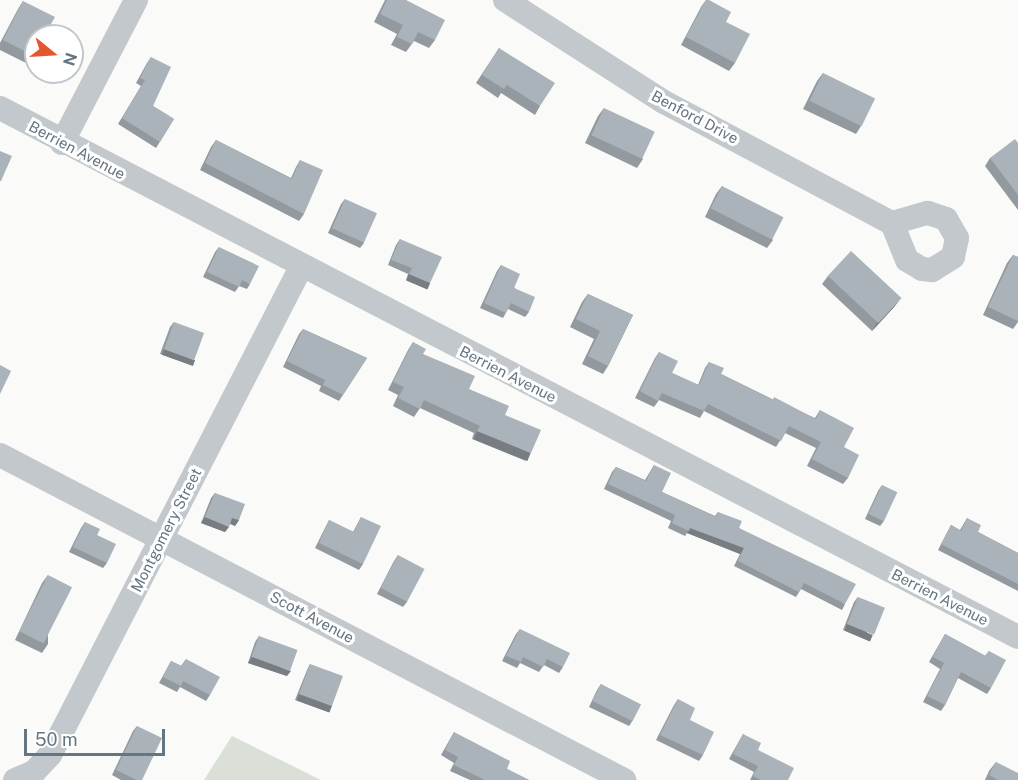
<!DOCTYPE html>
<html>
<head>
<meta charset="utf-8">
<style>
	body { margin:0 }
	#map { position:relative; width:1018px; height:780px; overflow:hidden; background:#fafaf8; font-family:"Public Sans",sans-serif }
	div>[style] { position:absolute }
	.green>* { inset:0; background:#dadfd7 }
	.minor>* { height:24px; margin:-12px; padding:0 12px; transform-origin:12px; border-radius:12px; background:#c3c8cc }
	.wall>* { inset:0; background:#929a9f }
	.shaded-wall>* { inset:0; background:#777d82; transform-origin:0 0 }
	.building>* { inset:0; background:#aab3b9; transform-origin:0 0 }
	span { translate:-50% -50%; white-space:nowrap; text-align:center; line-height:1.15; -webkit-text-stroke:6px #fff; paint-order:stroke }
	.street-label { font-size:15px; color:#657683 }
	.north { position:absolute; left:24px; top:24px; width:60px; height:60px; box-sizing:border-box; background:#fff; border:2px solid #c1c8cd; border-radius:50%; rotate:108deg; font-size:16px; font-weight:700; line-height:24px; text-align:center; color:#657683 }
	.north::after { content:''; display:block; margin:auto; width:21px; height:27px; background:#e4572e; clip-path:polygon(50% 0,100% 100%,50% 72%,0 100%) }
	.scale { position:absolute; left:24px; top:729px; width:141px; height:27px; box-sizing:border-box; border:3px solid #657683; border-top:0; padding-left:8px; font-size:18px; line-height:21px; white-space:nowrap; color:#657683; -webkit-text-stroke:4px #fff; paint-order:stroke }
</style>
</head>
<body>
<div id="map">
	<div class="green">
		<i style="clip-path:polygon(232px 736px,321px 780px,204px 780px)"></i>
	</div>
	<div class="minor">
		<i style="left:505px;top:0;width:189px;rotate:32.7deg"></i>
		<i style="left:664px;top:102px;width:258px;rotate:28deg"></i>
		<i style="left:0;top:108px;width:1147px;rotate:27.46deg"></i>
		<i style="left:62px;top:143px;width:161px;rotate:-62.6deg"></i>
		<i style="left:928px;top:213px;width:19px;rotate:18deg"></i>
		<i style="left:946px;top:219px;width:22px;rotate:60deg"></i>
		<i style="left:957px;top:238px;width:19px;rotate:102deg"></i>
		<i style="left:953px;top:257px;width:25px;rotate:148deg"></i>
		<i style="left:932px;top:270px;width:10px;rotate:-174deg"></i>
		<i style="left:922px;top:269px;width:17px;rotate:-149deg"></i>
		<i style="left:907px;top:260px;width:40px;rotate:-112deg"></i>
		<i style="left:892px;top:223px;width:37px;rotate:-16deg"></i>
		<i style="left:0;top:455px;width:704px;rotate:27.51deg"></i>
		<i style="left:15px;top:780px;width:21px;rotate:-23deg"></i>
		<i style="left:34px;top:772px;width:23px;rotate:-47deg"></i>
		<i style="left:50px;top:755px;width:549px;rotate:-62.78deg"></i>
	</div>
	<div class="wall">
		<i style="clip-path:polygon(385px 0,406px 0,435px 40px,429px 48px,414px 41px,406px 52px,391px 45px,397px 34px,374px 22px)"></i>
		<i style="clip-path:polygon(706px 0,735px 63px,729px 71px,681px 45px,701px 7px)"></i>
		<i style="clip-path:polygon(23px 1px,36px 36px,36px 68px,0 50px,0 43px,18px 9px)"></i>
		<i style="clip-path:polygon(499px 48px,540px 106px,535px 115px,501px 93px,498px 98px,476px 83px)"></i>
		<i style="clip-path:polygon(151px 57px,153px 106px,174px 119px,156px 148px,118px 124px,141px 86px,136px 83px,147px 63px)"></i>
		<i style="clip-path:polygon(823px 73px,861px 126px,856px 134px,803px 109px,817px 81px)"></i>
		<i style="clip-path:polygon(604px 108px,643px 159px,637px 168px,585px 143px,598px 116px)"></i>
		<i style="clip-path:polygon(216px 140px,291px 178px,296px 167px,300px 160px,304px 214px,299px 221px,200px 170px,211px 147px)"></i>
		<i style="clip-path:polygon(1018px 143px,1018px 210px,985px 166px,990px 158px)"></i>
		<i style="clip-path:polygon(722px 186px,773px 240px,767px 248px,705px 217px,716px 194px)"></i>
		<i style="clip-path:polygon(345px 199px,364px 243px,360px 248px,328px 233px,341px 204px)"></i>
		<i style="clip-path:polygon(400px 239px,430px 283px,427px 289px,406px 280px,408px 274px,388px 265px,396px 245px)"></i>
		<i style="clip-path:polygon(219px 247px,250px 284px,247px 289px,239px 286px,235px 292px,203px 277px,215px 252px)"></i>
		<i style="clip-path:polygon(1013px 255px,1018px 257px,1018px 322px,1013px 329px,983px 315px,1007px 263px)"></i>
		<i style="clip-path:polygon(501px 265px,529px 312px,525px 317px,508px 309px,503px 318px,480px 308px,497px 271px)"></i>
		<i style="clip-path:polygon(828px 276px,895px 306px,872px 331px,822px 284px)"></i>
		<i style="clip-path:polygon(588px 294px,633px 315px,608px 366px,603px 374px,582px 364px,594px 339px,570px 327px,582px 302px)"></i>
		<i style="clip-path:polygon(174px 322px,191px 365px,160px 354px,170px 327px)"></i>
		<i style="clip-path:polygon(303px 329px,367px 358px,339px 401px,319px 391px,321px 386px,283px 367px,299px 334px)"></i>
		<i style="clip-path:polygon(413px 342px,423px 354px,469px 389px,505px 415px,526px 461px,472px 439px,474px 433px,420px 408px,414px 417px,393px 406px,398px 395px,388px 390px,408px 350px)"></i>
		<i style="clip-path:polygon(659px 352px,672px 373px,698px 385px,705px 368px,709px 362px,721px 374px,772px 399px,815px 418px,820px 410px,844px 447px,848px 478px,843px 484px,807px 466px,816px 448px,785px 433px,776px 447px,704px 411px,700px 418px,659px 400px,654px 407px,635px 398px,655px 358px)"></i>
		<i style="clip-path:polygon(654px 465px,662px 492px,715px 516px,718px 512px,739px 528px,845px 604px,842px 610px,801px 589px,796px 597px,734px 566px,740px 554px,687px 533px,685px 536px,668px 528px,671px 521px,604px 489px,612px 472px,616px 467px,645px 480px)"></i>
		<i style="clip-path:polygon(882px 485px,884px 521px,880px 526px,865px 519px,878px 491px)"></i>
		<i style="clip-path:polygon(215px 493px,239px 520px,235px 526px,230px 524px,225px 532px,201px 523px,211px 498px)"></i>
		<i style="clip-path:polygon(361px 517px,363px 564px,359px 570px,315px 548px,329px 520px,353px 532px)"></i>
		<i style="clip-path:polygon(967px 518px,978px 532px,1018px 553px,1018px 591px,938px 550px,951px 525px,960px 530px)"></i>
		<i style="clip-path:polygon(85px 522px,97px 535px,107px 563px,103px 568px,69px 552px,81px 528px)"></i>
		<i style="clip-path:polygon(398px 555px,407px 602px,403px 607px,377px 594px,394px 561px)"></i>
		<i style="clip-path:polygon(48px 575px,48px 644px,42px 653px,15px 640px,42px 583px)"></i>
		<i style="clip-path:polygon(858px 597px,869px 641px,843px 630px,854px 602px)"></i>
		<i style="clip-path:polygon(520px 629px,563px 667px,559px 673px,544px 665px,539px 672px,520px 663px,517px 668px,502px 661px,516px 634px)"></i>
		<i style="clip-path:polygon(945px 634px,985px 656px,989px 651px,991px 688px,987px 694px,958px 678px,945px 705px,941px 711px,923px 702px,940px 669px,929px 662px)"></i>
		<i style="clip-path:polygon(259px 636px,287px 676px,248px 663px,255px 642px)"></i>
		<i style="clip-path:polygon(186px 659px,210px 695px,206px 701px,180px 687px,177px 692px,159px 683px,171px 661px,181px 666px)"></i>
		<i style="clip-path:polygon(310px 664px,332px 706px,328px 712px,295px 700px,307px 670px)"></i>
		<i style="clip-path:polygon(601px 684px,633px 720px,629px 726px,589px 707px,597px 690px)"></i>
		<i style="clip-path:polygon(678px 699px,690px 720px,703px 755px,699px 761px,656px 740px,674px 705px)"></i>
		<i style="clip-path:polygon(137px 726px,142px 780px,121px 780px,112px 775px,133px 731px)"></i>
		<i style="clip-path:polygon(454px 732px,507px 769px,529px 780px,470px 780px,450px 771px,454px 763px,441px 755px)"></i>
		<i style="clip-path:polygon(743px 734px,758px 750px,788px 780px,750px 780px,754px 772px,729px 759px)"></i>
		<i style="clip-path:polygon(996px 762px,1018px 780px,985px 780px,989px 771px)"></i>
	</div>
	<div class="shaded-wall">
		<i style="left:409px;top:274px;width:23px;height:7px;rotate:23deg"></i>
		<i style="clip-path:polygon(901px 298px,895px 306px,872px 331px,877px 323px)"></i>
		<i style="left:164px;top:349px;width:33px;height:6px;rotate:20deg"></i>
		<i style="left:477px;top:431px;width:58px;height:9px;rotate:22deg"></i>
		<i style="clip-path:polygon(205px 517px,229px 527px,225px 532px,201px 523px)"></i>
		<i style="clip-path:polygon(232px 518px,239px 520px,235px 526px,229px 523px)"></i>
		<i style="clip-path:polygon(690px 528px,744px 548px,740px 554px,687px 533px)"></i>
		<i style="left:847px;top:624px;width:28px;height:7px;rotate:23deg"></i>
		<i style="clip-path:polygon(252px 657px,291px 671px,287px 676px,248px 663px)"></i>
		<i style="left:299px;top:694px;width:35px;height:7px;rotate:20deg"></i>
	</div>
	<div class="building">
		<i style="clip-path:polygon(387px 0,406px 0,445px 20px,435px 40px,418px 32px,412px 44px,397px 37px,403px 25px,380px 14px)"></i>
		<i style="clip-path:polygon(706px 0,709px 0,731px 12px,726px 22px,750px 34px,735px 63px,686px 37px)"></i>
		<i style="clip-path:polygon(23px 1px,55px 17px,44px 36px,36px 36px,36px 57px,3px 40px)"></i>
		<i style="clip-path:polygon(499px 48px,555px 83px,540px 106px,507px 85px,504px 89px,482px 75px)"></i>
		<i style="clip-path:polygon(151px 57px,171px 67px,153px 106px,174px 119px,160px 142px,122px 118px,145px 80px,140px 78px)"></i>
		<i style="left:823px;top:73px;width:58px;height:31px;rotate:26deg"></i>
		<i style="left:604px;top:108px;width:56px;height:30px;rotate:25deg"></i>
		<i style="clip-path:polygon(1015px 139px,1018px 143px,1018px 195px,990px 158px)"></i>
		<i style="clip-path:polygon(216px 140px,292px 179px,300px 160px,323px 170px,304px 214px,205px 163px)"></i>
		<i style="clip-path:polygon(0 151px,12px 156px,1px 181px,0 181px)"></i>
		<i style="left:722px;top:186px;width:69px;height:25px;rotate:27deg"></i>
		<i style="left:345px;top:199px;width:35px;height:32px;rotate:24deg"></i>
		<i style="clip-path:polygon(400px 239px,442px 257px,430px 283px,409px 274px,412px 268px,391px 260px)"></i>
		<i style="clip-path:polygon(219px 247px,259px 266px,250px 284px,242px 280px,239px 287px,207px 272px)"></i>
		<i style="left:851px;top:251px;width:69px;height:34px;rotate:43deg"></i>
		<i style="clip-path:polygon(1013px 255px,1018px 257px,1018px 321px,988px 307px)"></i>
		<i style="clip-path:polygon(501px 265px,520px 274px,514px 288px,535px 297px,529px 312px,511px 303px,506px 313px,484px 303px)"></i>
		<i style="clip-path:polygon(588px 294px,633px 315px,608px 366px,588px 356px,600px 331px,576px 319px)"></i>
		<i style="left:174px;top:322px;width:32px;height:29px;rotate:20deg"></i>
		<i style="clip-path:polygon(303px 329px,367px 358px,343px 395px,323px 385px,325px 380px,287px 361px)"></i>
		<i style="clip-path:polygon(413px 342px,426px 349px,423px 354px,475px 376px,469px 389px,509px 406px,505px 415px,541px 430px,531px 453px,477px 431px,480px 426px,424px 400px,420px 409px,398px 398px,404px 387px,393px 382px)"></i>
		<i style="clip-path:polygon(659px 352px,678px 361px,672px 373px,699px 385px,709px 362px,724px 368px,721px 374px,773px 400px,774px 397px,816px 419px,820px 410px,854px 428px,844px 447px,859px 455px,848px 478px,812px 459px,821px 442px,789px 426px,781px 441px,708px 404px,704px 411px,662px 393px,658px 401px,640px 391px)"></i>
		<i style="clip-path:polygon(0 365px,11px 371px,0 394px)"></i>
		<i style="clip-path:polygon(654px 465px,671px 473px,662px 492px,716px 517px,718px 512px,742px 521px,739px 528px,856px 584px,845px 604px,804px 583px,799px 592px,738px 561px,744px 548px,690px 528px,689px 531px,672px 523px,675px 515px,608px 484px,616px 467px,646px 481px)"></i>
		<i style="left:882px;top:485px;width:17px;height:32px;rotate:25deg"></i>
		<i style="clip-path:polygon(215px 493px,245px 504px,239px 520px,232px 518px,229px 527px,205px 517px)"></i>
		<i style="clip-path:polygon(361px 517px,381px 526px,363px 564px,319px 543px,329px 520px,354px 532px)"></i>
		<i style="clip-path:polygon(967px 518px,981px 525px,978px 532px,1018px 553px,1018px 584px,941px 544px,951px 525px,961px 531px)"></i>
		<i style="clip-path:polygon(85px 522px,100px 529px,97px 535px,116px 544px,107px 563px,73px 547px)"></i>
		<i style="left:398px;top:555px;width:30px;height:37px;rotate:28deg"></i>
		<i style="left:48px;top:575px;width:27px;height:63px;rotate:27deg"></i>
		<i style="left:858px;top:597px;width:29px;height:29px;rotate:22deg"></i>
		<i style="clip-path:polygon(520px 629px,570px 653px,563px 667px,547px 659px,543px 667px,523px 657px,521px 662px,506px 656px)"></i>
		<i style="clip-path:polygon(945px 634px,986px 656px,989px 651px,1006px 660px,991px 688px,961px 672px,945px 705px,927px 696px,944px 663px,933px 657px)"></i>
		<i style="left:259px;top:636px;width:41px;height:22px;rotate:20deg"></i>
		<i style="clip-path:polygon(186px 659px,220px 677px,210px 695px,183px 681px,181px 686px,163px 677px,171px 661px,182px 666px)"></i>
		<i style="left:310px;top:664px;width:35px;height:32px;rotate:20deg"></i>
		<i style="left:601px;top:684px;width:45px;height:19px;rotate:27deg"></i>
		<i style="clip-path:polygon(678px 699px,695px 708px,690px 720px,714px 732px,703px 755px,660px 735px)"></i>
		<i style="clip-path:polygon(137px 726px,162px 738px,142px 780px,137px 780px,116px 770px)"></i>
		<i style="clip-path:polygon(454px 732px,510px 761px,507px 769px,529px 780px,485px 780px,454px 765px,458px 757px,445px 750px)"></i>
		<i style="clip-path:polygon(743px 734px,761px 743px,758px 750px,794px 768px,788px 780px,761px 780px,753px 776px,758px 766px,733px 754px)"></i>
		<i style="clip-path:polygon(996px 762px,1018px 773px,1018px 780px,998px 780px,989px 775px)"></i>
	</div>
	<div class="street-label">
		<span style="left:695px;top:117px;rotate:28deg">Benford Drive</span>
		<span style="left:77px;top:150px;rotate:28deg">Berrien Avenue</span>
		<span style="left:508px;top:374px;rotate:27deg">Berrien Avenue</span>
		<span style="left:166px;top:530px;rotate:-63deg">Montgomery Street</span>
		<span style="left:940px;top:597px;rotate:27deg">Berrien Avenue</span>
		<span style="left:312px;top:617px;rotate:28deg">Scott Avenue</span>
	</div>
	<div class="north">N</div>
	<div class="scale">50 m</div>
</div>
</body>
</html>
